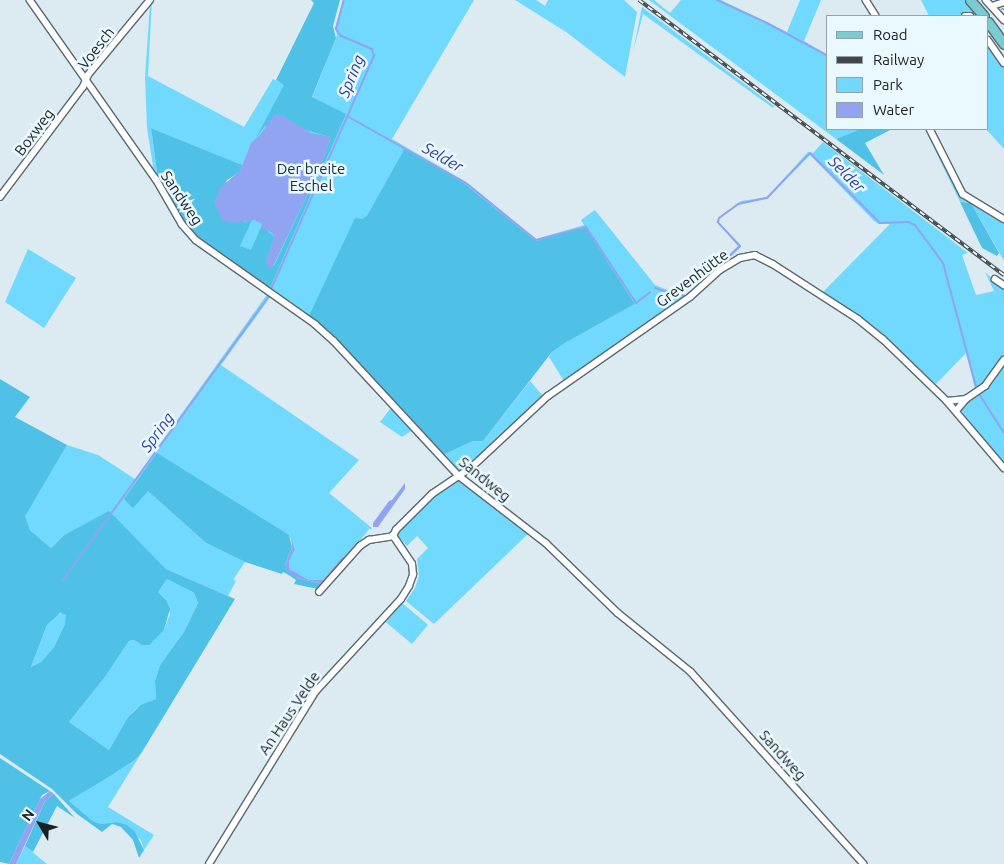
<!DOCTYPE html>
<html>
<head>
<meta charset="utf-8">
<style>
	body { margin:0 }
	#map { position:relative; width:1004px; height:864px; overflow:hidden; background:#dcebf1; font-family:Ubuntu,sans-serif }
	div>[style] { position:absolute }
	.green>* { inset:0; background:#70d9fd; transform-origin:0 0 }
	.forest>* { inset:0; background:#50c1e6 }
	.water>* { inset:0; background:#90a4f1 }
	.stream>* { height:2px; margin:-1px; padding:0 1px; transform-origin:1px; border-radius:1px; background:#90a4f1 }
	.roads { filter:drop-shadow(1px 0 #5c696e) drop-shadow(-1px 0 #5c696e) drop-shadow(0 1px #5c696e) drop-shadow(0 -1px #5c696e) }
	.minor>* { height:5.5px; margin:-2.75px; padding:0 2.75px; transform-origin:2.75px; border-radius:2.75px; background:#fff }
	.primary>* { height:9px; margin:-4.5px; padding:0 4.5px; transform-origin:4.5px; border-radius:4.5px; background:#79cdd0 }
	.rail>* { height:4px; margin-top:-2px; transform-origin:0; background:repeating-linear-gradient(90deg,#e9f9ff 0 5.5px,#404649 0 11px); box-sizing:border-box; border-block:1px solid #404649 }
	span { translate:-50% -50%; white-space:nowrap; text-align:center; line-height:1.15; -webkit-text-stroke:5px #e9f9ff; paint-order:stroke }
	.street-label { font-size:15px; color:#1a1f21 }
	.park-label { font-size:15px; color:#192d34 }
	.water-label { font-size:16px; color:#323e96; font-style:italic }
	.legend { position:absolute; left:826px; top:15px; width:162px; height:115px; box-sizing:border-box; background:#e9f9ff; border:1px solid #96a2a6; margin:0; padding:6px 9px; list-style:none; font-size:15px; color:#1a1f21 }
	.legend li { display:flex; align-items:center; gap:10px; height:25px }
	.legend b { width:25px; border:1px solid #96a2a6 }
	.north { position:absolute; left:15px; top:799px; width:50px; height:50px; -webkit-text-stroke:4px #e9f9ff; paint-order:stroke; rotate:307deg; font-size:14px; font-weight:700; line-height:20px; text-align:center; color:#1a1f21 }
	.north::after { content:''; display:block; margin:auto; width:18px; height:22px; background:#1a1f21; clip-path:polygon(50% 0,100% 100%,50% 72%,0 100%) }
</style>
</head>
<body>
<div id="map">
	<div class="green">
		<i style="clip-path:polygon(152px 0,148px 76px,244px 127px,273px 79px,341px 112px,312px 98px,337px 35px,335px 28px,343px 0,474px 0,392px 139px,466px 182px,536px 239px,584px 225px,581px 220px,595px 210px,655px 285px,680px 295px,688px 295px,738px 246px,717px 222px,718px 218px,741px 201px,767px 197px,808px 152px,813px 153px,823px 142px,968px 253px,962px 255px,976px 295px,994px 291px,985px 272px,1004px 290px,1004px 355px,989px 378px,979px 388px,975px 389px,966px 353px,936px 384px,865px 320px,823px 292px,890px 224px,879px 224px,874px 221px,810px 155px,766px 199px,738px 204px,720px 218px,718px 222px,741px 247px,690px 295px,564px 381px,549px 357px,552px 352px,565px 343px,635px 304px,585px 228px,536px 241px,465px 184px,369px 216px,308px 318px,201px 237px,239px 164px,151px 128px,158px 180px,150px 170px,153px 166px,147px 128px,145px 77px,150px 4px)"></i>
		<i style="clip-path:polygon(515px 0,536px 0,545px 6px,548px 0,624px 0,637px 12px,625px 77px,566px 32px)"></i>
		<i style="clip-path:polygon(649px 0,654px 0,670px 13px,681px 0,721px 0,787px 32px,800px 0,821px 0,804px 41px,828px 55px,828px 129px,860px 129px,836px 139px)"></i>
		<i style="clip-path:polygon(921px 0,965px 0,979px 16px,974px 16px,970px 12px,958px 16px,929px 16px)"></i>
		<i style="clip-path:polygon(642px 7px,774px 106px,773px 108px,643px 14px,633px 52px)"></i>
		<i style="clip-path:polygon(988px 47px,1004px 68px,1004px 149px,986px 129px,988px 129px)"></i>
		<i style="clip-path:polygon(925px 129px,928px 129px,963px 196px,1004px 222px,1004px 261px,971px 203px,960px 202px)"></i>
		<i style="clip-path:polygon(28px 249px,76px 278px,44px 328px,5px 302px)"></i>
		<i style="clip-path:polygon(268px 293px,271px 296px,221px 365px,359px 460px,329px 493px,372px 528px,370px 530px,370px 528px,345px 559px,343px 556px,323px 580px,309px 580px,290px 569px,289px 560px,295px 548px,289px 535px,147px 490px,206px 543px,245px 562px,233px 580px,236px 581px,228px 596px,166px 569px,109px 512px,64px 535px,51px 548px,30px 530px,24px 516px,67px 445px,98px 455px,135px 479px)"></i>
		<i style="clip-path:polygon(319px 330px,347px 356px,454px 474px,453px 476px,411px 431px,402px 437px,380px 422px,391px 408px)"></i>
		<i style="clip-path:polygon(1004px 365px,1004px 465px,961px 410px,966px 402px,994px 381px)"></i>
		<i style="clip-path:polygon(530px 381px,544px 397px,469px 466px,457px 472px,443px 455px,473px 441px,483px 441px)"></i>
		<i style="clip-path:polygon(458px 479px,530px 532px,434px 624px,406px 601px,415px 588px,419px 576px,417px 559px,428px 548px,417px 536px,407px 546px,401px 539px,398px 541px,397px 536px,402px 527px,436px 494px)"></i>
		<i style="clip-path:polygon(167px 579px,194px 593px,198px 603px,184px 632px,160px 665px,155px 681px,156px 699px,136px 709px,128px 717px,109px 750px,69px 722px,105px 677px,129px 641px,134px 640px,142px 645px,164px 630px,170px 614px,166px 600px,158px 592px)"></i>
		<i style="left:402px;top:603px;width:34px;height:25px;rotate:40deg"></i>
		<i style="clip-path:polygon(64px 613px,67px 618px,65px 624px,54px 647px,41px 662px,31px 667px,47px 625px,56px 615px)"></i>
		<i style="clip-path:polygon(142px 752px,108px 807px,154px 835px,144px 850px,141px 840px,116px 822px,101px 824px,93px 821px,69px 801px,104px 780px,135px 760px)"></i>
		<i style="clip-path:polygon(25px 846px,47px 864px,16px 864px)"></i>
	</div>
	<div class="forest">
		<i style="clip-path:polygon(311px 0,340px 0,333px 26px,336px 38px,312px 97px,346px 114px,269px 290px,197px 238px,187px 227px,158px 180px,151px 128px,242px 165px,240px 171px,226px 181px,244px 222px,252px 220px,240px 246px,251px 250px,262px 225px,274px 237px,266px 262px,274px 266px,321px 166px,330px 140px,330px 137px,299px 128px,283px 116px,264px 127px,256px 138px,284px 85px,276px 80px,314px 3px)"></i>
		<i style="clip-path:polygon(860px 129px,892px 129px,865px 143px,884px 175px,836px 139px)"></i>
		<i style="clip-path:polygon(405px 148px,465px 184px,536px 241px,585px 227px,635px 304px,565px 343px,552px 352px,483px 441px,473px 441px,443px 455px,341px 345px,308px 318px,355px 218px,362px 219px,367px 216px)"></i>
		<i style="clip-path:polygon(960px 202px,971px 203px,999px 253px,997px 256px,982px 248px)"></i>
		<i style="clip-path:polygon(evenodd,0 379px,30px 397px,15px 417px,67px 445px,25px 516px,30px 530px,51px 548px,64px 535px,109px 511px,166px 569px,235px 599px,142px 752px,135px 760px,104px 780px,69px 801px,93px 821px,101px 824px,116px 822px,127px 825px,135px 832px,144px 850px,139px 858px,133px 840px,121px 827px,112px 824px,102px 832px,77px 814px,52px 789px,0 754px,0 379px,167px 579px,194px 593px,198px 603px,184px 632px,160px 665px,155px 681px,156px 699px,141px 705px,128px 717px,109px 750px,69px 722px,105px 677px,129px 641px,134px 640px,142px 645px,149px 645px,164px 630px,170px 609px,166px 600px,158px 592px,167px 579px,0 379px,60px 613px,66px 615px,65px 624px,54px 647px,41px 662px,31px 667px,47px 625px,60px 613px)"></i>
		<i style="clip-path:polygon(157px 453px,289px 535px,292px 547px,285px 565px,297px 578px,323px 584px,318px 589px,294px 584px,296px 580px,287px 574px,283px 572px,282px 574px,245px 562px,206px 543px,148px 491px,133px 508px,124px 499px)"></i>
		<i style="clip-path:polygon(0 758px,50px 791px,42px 795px,9px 864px,0 862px)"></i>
		<i style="clip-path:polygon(54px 794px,75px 818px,57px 806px,33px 852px,25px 846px,45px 801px)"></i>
	</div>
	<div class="water">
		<i style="clip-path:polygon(275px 114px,283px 116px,311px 133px,331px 137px,321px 166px,272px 268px,268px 267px,266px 262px,274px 237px,271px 232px,263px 229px,261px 223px,254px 220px,233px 223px,222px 220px,214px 202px,221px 187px,240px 171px,251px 143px,260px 135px)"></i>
		<i style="clip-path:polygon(405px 483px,405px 489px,378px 527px,373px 527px,373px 523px,389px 501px,392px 500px)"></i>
		<i style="clip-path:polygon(291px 538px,295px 549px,289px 561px,290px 569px,309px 580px,323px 580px,343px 556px,345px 559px,323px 584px,297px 578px,287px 571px,285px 565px,292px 547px)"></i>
		<i style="clip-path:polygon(50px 791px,54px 794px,45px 801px,16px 864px,9px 864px,40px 799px)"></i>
	</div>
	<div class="stream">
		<i style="left:717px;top:0;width:55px;rotate:24.7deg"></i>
		<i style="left:767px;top:23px;width:69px;rotate:28.4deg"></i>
		<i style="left:1002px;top:9px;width:2px"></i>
		<i style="left:347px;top:116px;width:137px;rotate:29.4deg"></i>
		<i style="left:466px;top:183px;width:90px;rotate:39.2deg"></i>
		<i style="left:536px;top:240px;width:52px;rotate:-14.6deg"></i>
		<i style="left:586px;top:227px;width:91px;rotate:56.7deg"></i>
		<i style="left:636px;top:303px;width:18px;rotate:-38deg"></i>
		<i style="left:272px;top:287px;width:253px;rotate:-66.2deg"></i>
		<i style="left:374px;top:56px;width:7px;rotate:-106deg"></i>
		<i style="left:372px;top:49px;width:34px;rotate:-157deg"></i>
		<i style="left:341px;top:36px;width:9px;rotate:-126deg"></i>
		<i style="left:336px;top:29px;width:30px;rotate:-75deg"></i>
		<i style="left:655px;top:288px;width:20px;rotate:18deg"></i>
		<i style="left:674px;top:294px;width:14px;rotate:4deg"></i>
		<i style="left:688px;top:295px;width:71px;rotate:-43.3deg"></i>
		<i style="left:740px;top:246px;width:33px;rotate:-133deg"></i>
		<i style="left:718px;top:222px;width:4px;rotate:-76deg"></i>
		<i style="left:719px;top:218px;width:24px;rotate:-36deg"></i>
		<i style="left:738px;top:204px;width:30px;rotate:-12deg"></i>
		<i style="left:767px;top:198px;width:62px;rotate:-46.3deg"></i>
		<i style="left:810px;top:153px;width:99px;rotate:45deg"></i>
		<i style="left:880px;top:223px;width:28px;rotate:-2deg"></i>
		<i style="left:908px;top:222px;width:8px;rotate:23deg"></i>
		<i style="left:915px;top:225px;width:47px;rotate:53.6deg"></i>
		<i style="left:943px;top:263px;width:127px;rotate:75deg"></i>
		<i style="left:979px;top:394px;width:46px;rotate:57.3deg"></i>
		<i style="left:62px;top:581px;width:352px;rotate:-54deg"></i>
	</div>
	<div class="roads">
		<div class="minor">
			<i style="left:30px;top:0;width:219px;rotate:54.9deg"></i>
			<i style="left:156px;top:179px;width:52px;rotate:60deg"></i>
			<i style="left:182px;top:224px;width:21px;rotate:49deg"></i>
			<i style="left:196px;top:240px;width:146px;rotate:35.2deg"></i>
			<i style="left:315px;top:324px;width:25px;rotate:42deg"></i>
			<i style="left:334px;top:341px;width:183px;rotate:47.2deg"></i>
			<i style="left:458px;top:475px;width:111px;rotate:37.7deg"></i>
			<i style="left:546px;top:543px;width:100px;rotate:44.2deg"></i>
			<i style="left:618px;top:613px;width:94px;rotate:38.9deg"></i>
			<i style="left:691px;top:672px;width:258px;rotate:48deg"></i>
			<i style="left:866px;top:0;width:19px;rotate:58deg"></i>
			<i style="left:986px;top:0;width:27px;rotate:48deg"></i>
			<i style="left:992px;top:6px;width:13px;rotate:-18deg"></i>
			<i style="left:965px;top:16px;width:5px"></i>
			<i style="left:988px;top:40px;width:28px;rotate:55deg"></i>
			<i style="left:930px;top:129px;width:73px;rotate:63.1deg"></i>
			<i style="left:963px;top:194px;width:48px;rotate:31.4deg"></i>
			<i style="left:0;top:197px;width:138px;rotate:-53deg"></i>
			<i style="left:83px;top:87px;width:13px;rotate:-67deg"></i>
			<i style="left:88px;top:75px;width:97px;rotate:-50.4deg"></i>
			<i style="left:995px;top:279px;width:11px;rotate:34deg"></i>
			<i style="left:947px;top:401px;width:19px;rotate:-6deg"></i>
			<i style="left:956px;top:411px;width:16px;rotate:-50deg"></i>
			<i style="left:966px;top:399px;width:23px;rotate:-34deg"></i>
			<i style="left:985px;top:386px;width:32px;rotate:-54deg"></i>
			<i style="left:319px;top:592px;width:62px;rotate:-48.3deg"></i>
			<i style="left:360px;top:546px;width:11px;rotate:-34deg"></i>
			<i style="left:369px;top:540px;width:24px;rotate:-9deg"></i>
			<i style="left:209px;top:864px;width:203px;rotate:-58.3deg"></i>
			<i style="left:316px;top:691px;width:125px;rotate:-47.3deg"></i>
			<i style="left:401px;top:599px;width:15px;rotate:-58deg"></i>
			<i style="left:409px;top:586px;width:12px;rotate:-70deg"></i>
			<i style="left:413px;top:575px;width:11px;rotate:-95deg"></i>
			<i style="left:412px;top:564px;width:34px;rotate:-124deg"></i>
			<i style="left:393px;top:536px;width:7px;rotate:-63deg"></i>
			<i style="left:396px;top:530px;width:51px;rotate:-45deg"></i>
			<i style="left:432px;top:494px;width:48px;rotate:-34deg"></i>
			<i style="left:472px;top:467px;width:104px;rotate:-43.1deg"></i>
			<i style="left:548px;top:396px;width:173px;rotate:-34.9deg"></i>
			<i style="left:690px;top:297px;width:40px;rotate:-42deg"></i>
			<i style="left:720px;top:270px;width:23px;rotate:-31deg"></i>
			<i style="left:740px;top:258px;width:15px;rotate:-11deg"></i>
			<i style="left:755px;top:255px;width:20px;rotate:27deg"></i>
			<i style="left:773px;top:264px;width:101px;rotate:32.9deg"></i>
			<i style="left:858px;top:319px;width:32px;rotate:39deg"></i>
			<i style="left:883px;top:339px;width:89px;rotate:44.1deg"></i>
			<i style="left:947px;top:401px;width:88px;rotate:49.6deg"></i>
		</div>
		<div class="primary">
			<i style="left:970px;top:0;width:21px;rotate:49deg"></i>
			<i style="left:988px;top:22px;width:27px;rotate:54deg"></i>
		</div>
	</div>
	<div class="rail">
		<i style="left:639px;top:0;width:457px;rotate:37deg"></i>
	</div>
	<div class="street-label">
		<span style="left:96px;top:48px;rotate:-52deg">Voesch</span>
		<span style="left:34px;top:132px;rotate:-53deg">Boxweg</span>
		<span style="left:182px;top:198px;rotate:56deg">Sandweg</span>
		<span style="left:692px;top:278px;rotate:-37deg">Grevenhütte</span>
		<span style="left:485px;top:479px;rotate:39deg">Sandweg</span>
		<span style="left:289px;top:713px;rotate:-56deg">An Haus Velde</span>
		<span style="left:783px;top:755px;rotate:48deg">Sandweg</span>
	</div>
	<div class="park-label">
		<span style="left:311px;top:177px">Der breite<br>Eschel</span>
	</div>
	<div class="water-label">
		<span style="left:351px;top:76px;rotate:-68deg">Spring</span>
		<span style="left:443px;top:157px;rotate:30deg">Selder</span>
		<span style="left:847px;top:174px;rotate:45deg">Selder</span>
		<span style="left:157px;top:432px;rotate:-54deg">Spring</span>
	</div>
	<ul class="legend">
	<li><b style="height:6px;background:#79cdd0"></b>Road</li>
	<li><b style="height:6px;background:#404649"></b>Railway</li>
	<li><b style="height:14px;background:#70d9fd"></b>Park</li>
	<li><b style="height:14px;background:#90a4f1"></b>Water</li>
	</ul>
	<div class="north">N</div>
</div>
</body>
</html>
